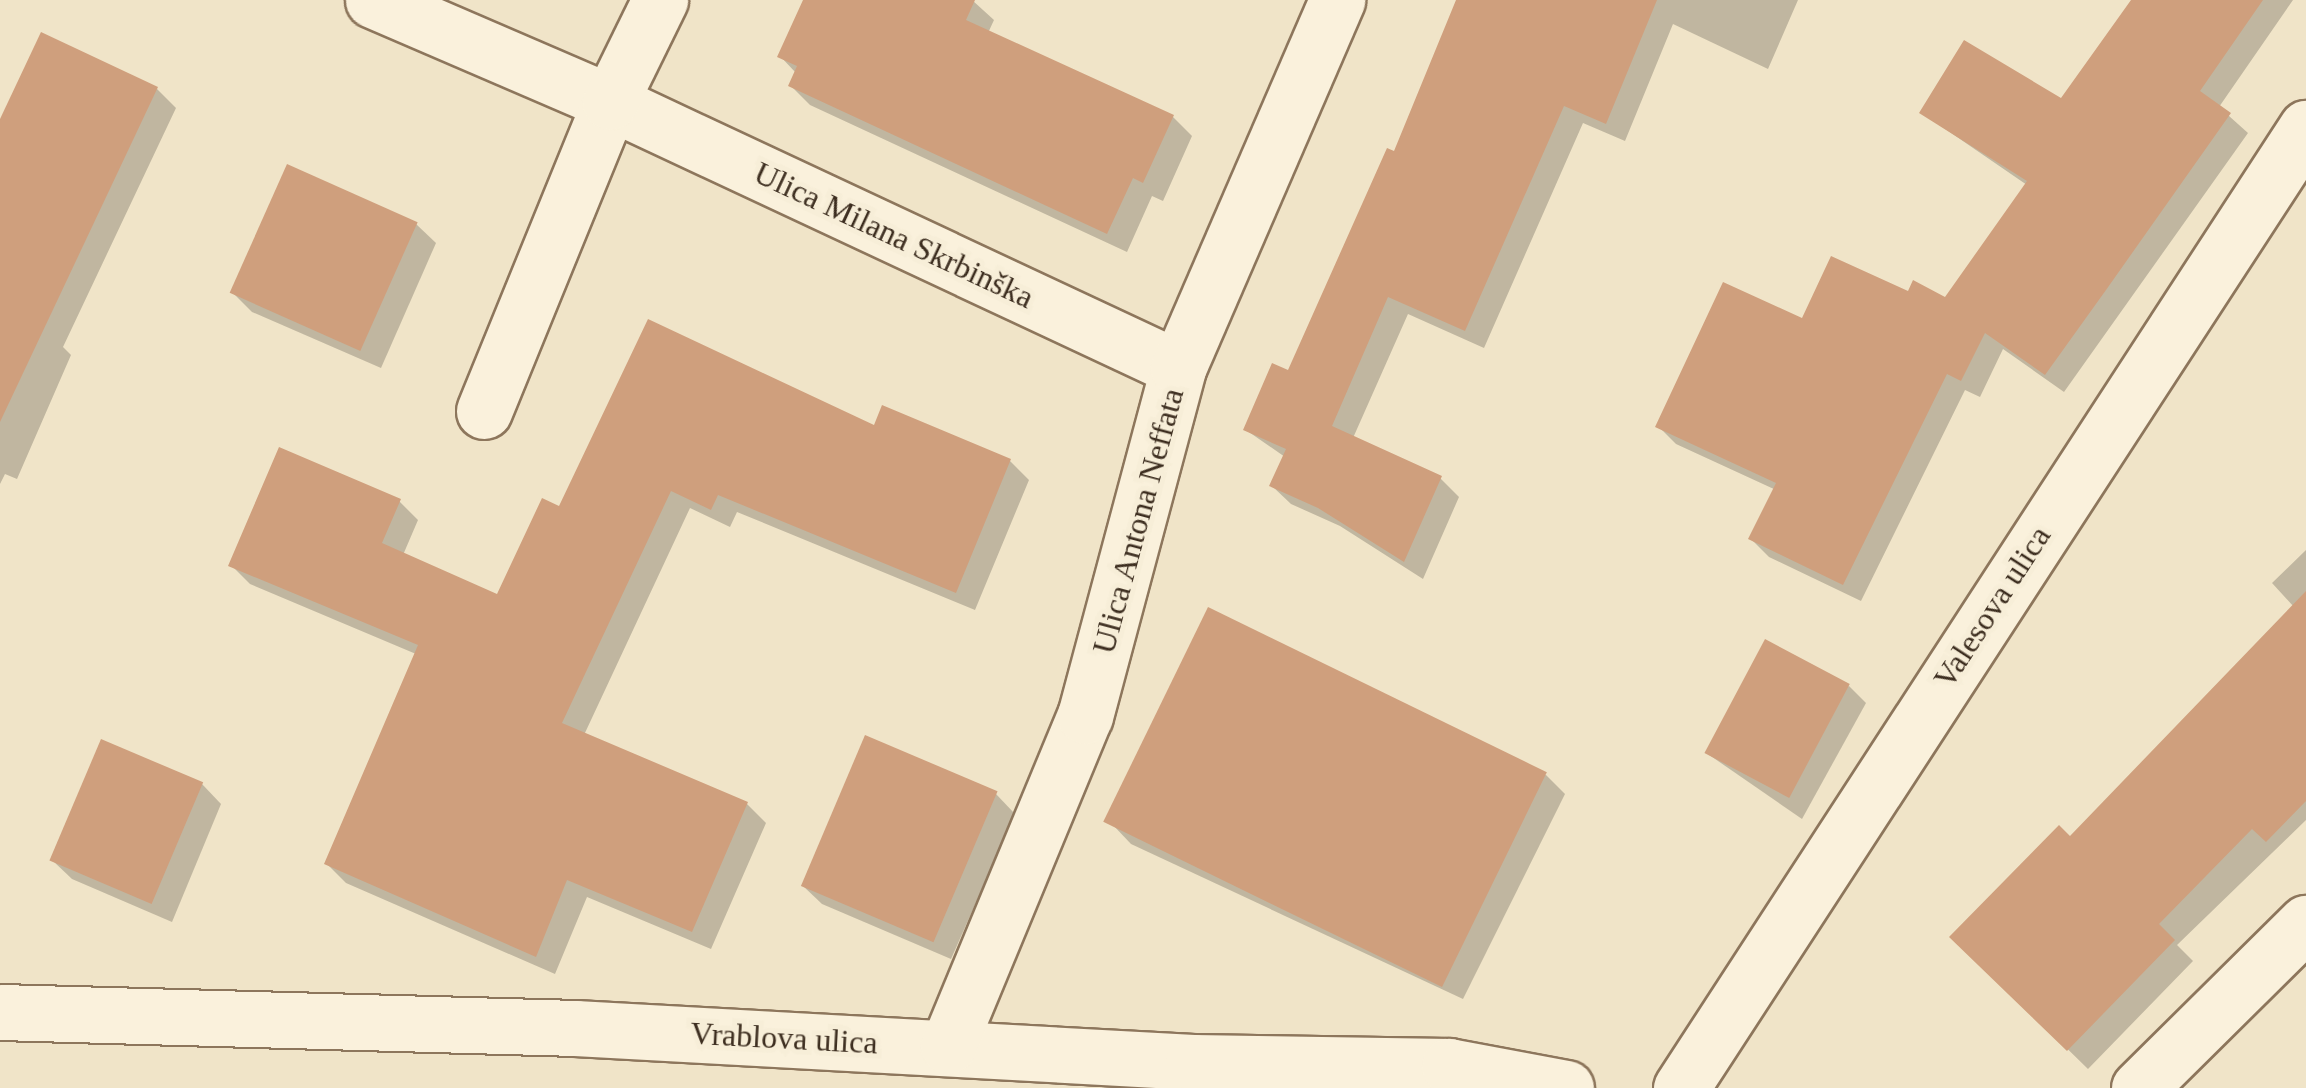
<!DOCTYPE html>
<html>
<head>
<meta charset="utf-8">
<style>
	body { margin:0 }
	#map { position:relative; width:2306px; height:1088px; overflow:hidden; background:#f0e4c8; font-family:Georgia,serif }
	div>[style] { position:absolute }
	.shadow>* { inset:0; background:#0003 }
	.building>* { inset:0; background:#cf9f7d; transform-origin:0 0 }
	.roads { filter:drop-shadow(2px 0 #8d765c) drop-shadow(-2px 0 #8d765c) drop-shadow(0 2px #8d765c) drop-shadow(0 -2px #8d765c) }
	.minor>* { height:55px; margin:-27.5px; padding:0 27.5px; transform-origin:27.5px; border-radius:27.5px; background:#faf1dc }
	span { translate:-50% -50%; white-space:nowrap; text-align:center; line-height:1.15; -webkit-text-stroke:10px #f7eed8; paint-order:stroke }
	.street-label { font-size:32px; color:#3d2e20 }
</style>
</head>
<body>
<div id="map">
	<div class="shadow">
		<i style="clip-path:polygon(806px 0,972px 0,994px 20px,988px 33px,1173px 117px,1192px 136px,1163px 201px,1152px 196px,1127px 252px,810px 105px,791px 86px,796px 73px,780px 56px)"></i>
		<i style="clip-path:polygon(1459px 0,1798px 0,1768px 69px,1673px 24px,1625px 141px,1583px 123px,1484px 348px,1408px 314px,1353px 438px,1440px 478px,1459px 497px,1423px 579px,1340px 526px,1291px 504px,1272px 486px,1285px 457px,1246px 430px,1289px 373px,1395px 154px)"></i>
		<i style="clip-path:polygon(2134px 0,2293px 0,2219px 107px,2248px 133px,2064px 392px,2003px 349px,1980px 397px,1965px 390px,1861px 601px,1769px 557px,1751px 539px,1776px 490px,1676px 444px,1658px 426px,1803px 321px,1909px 294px,1946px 300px,2027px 185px,1922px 113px,2062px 102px)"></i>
		<i style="clip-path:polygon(157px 89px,176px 108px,63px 347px,71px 355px,17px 479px,5px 474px,0 484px,0 133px)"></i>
		<i style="clip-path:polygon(416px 224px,436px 243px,381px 368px,252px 312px,233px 293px)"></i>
		<i style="clip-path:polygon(875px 428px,1010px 461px,1029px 480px,975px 610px,737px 512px,730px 527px,690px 508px,584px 735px,747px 804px,766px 823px,711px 949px,587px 897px,555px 974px,346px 883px,327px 864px,416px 654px,250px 584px,231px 565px,399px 501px,418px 520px,403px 555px,498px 597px,561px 510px)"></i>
		<i style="clip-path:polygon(2306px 550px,2306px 820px,2177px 945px,2193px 961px,2088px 1069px,1953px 937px,2070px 840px,2294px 607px,2272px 583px)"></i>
		<i style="clip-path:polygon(1849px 686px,1866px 703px,1802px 819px,1705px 752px)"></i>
		<i style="clip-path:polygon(1546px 775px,1565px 794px,1463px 999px,1131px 844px,1112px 824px)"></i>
		<i style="clip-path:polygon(202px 784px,221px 804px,172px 922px,72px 879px,52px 860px)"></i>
		<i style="clip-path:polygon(996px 794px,1015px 814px,951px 959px,822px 904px,802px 885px)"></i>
	</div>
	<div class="building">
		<i style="clip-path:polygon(803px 0,975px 0,966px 20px,1174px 115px,1143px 183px,1133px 178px,1107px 234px,788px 86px,797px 66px,777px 57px)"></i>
		<i style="clip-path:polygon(1456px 0,1657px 0,1606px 124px,1564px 106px,1465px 331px,1388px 297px,1332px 426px,1442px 476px,1404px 562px,1318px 508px,1269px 486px,1286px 449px,1243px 430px,1272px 363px,1288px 370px,1387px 148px,1394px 151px)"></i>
		<i style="clip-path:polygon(2131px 0,2263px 0,2200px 91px,2231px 113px,2106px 290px,2045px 375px,1985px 333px,1961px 381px,1947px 374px,1843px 585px,1748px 539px,1776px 483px,1655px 427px,1723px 282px,1802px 318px,1831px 256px,1908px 291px,1913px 280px,1945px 297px,2027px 181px,1919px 113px,1964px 40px,2061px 98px)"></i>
		<i style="clip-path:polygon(41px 32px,158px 87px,0 422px,0 119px)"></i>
		<i style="left:287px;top:164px;width:143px;height:141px;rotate:24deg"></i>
		<i style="clip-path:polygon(648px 319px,874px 425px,882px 405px,1011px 459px,956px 593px,718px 495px,711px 510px,671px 491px,562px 723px,748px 802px,692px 932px,567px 880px,536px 957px,324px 864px,418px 645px,228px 566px,279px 447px,401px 499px,382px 543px,497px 594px,542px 498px,559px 506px)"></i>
		<i style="clip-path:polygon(2306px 591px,2306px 801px,2266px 842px,2252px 829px,2159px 924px,2175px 940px,2067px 1051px,1949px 937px,2059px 825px,2070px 836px)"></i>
		<i style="left:1208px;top:607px;width:377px;height:239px;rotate:26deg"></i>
		<i style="left:1765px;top:639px;width:96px;height:129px;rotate:28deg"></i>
		<i style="left:865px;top:735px;width:144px;height:164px;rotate:23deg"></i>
		<i style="left:101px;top:739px;width:111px;height:132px;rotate:23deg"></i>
	</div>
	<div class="roads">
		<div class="minor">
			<i style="left:373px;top:0;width:258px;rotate:23.3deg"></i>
			<i style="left:610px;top:102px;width:627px;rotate:25.09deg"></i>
			<i style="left:484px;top:411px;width:334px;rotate:-67.8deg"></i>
			<i style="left:610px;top:102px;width:114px;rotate:-63.9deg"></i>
			<i style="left:0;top:1012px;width:575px;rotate:1.59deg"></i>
			<i style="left:575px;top:1028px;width:619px;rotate:3.15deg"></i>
			<i style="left:1193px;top:1062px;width:256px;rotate:0.9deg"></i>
			<i style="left:1449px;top:1066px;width:119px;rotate:10.6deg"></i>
			<i style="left:948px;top:1046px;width:357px;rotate:-67.5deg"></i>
			<i style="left:1085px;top:716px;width:360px;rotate:-75deg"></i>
			<i style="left:1178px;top:368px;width:401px;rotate:-66.6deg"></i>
			<i style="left:1681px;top:1088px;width:1146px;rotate:-56.93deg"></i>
			<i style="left:2139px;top:1088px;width:235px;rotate:-44.7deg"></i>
		</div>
	</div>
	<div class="street-label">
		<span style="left:894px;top:235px;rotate:25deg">Ulica Milana Skrbinška</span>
		<span style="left:1138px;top:521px;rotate:-75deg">Ulica Antona Neffata</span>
		<span style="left:1992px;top:607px;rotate:-57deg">Valesova ulica</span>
		<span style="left:784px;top:1038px;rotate:3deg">Vrablova ulica</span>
	</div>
</div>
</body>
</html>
